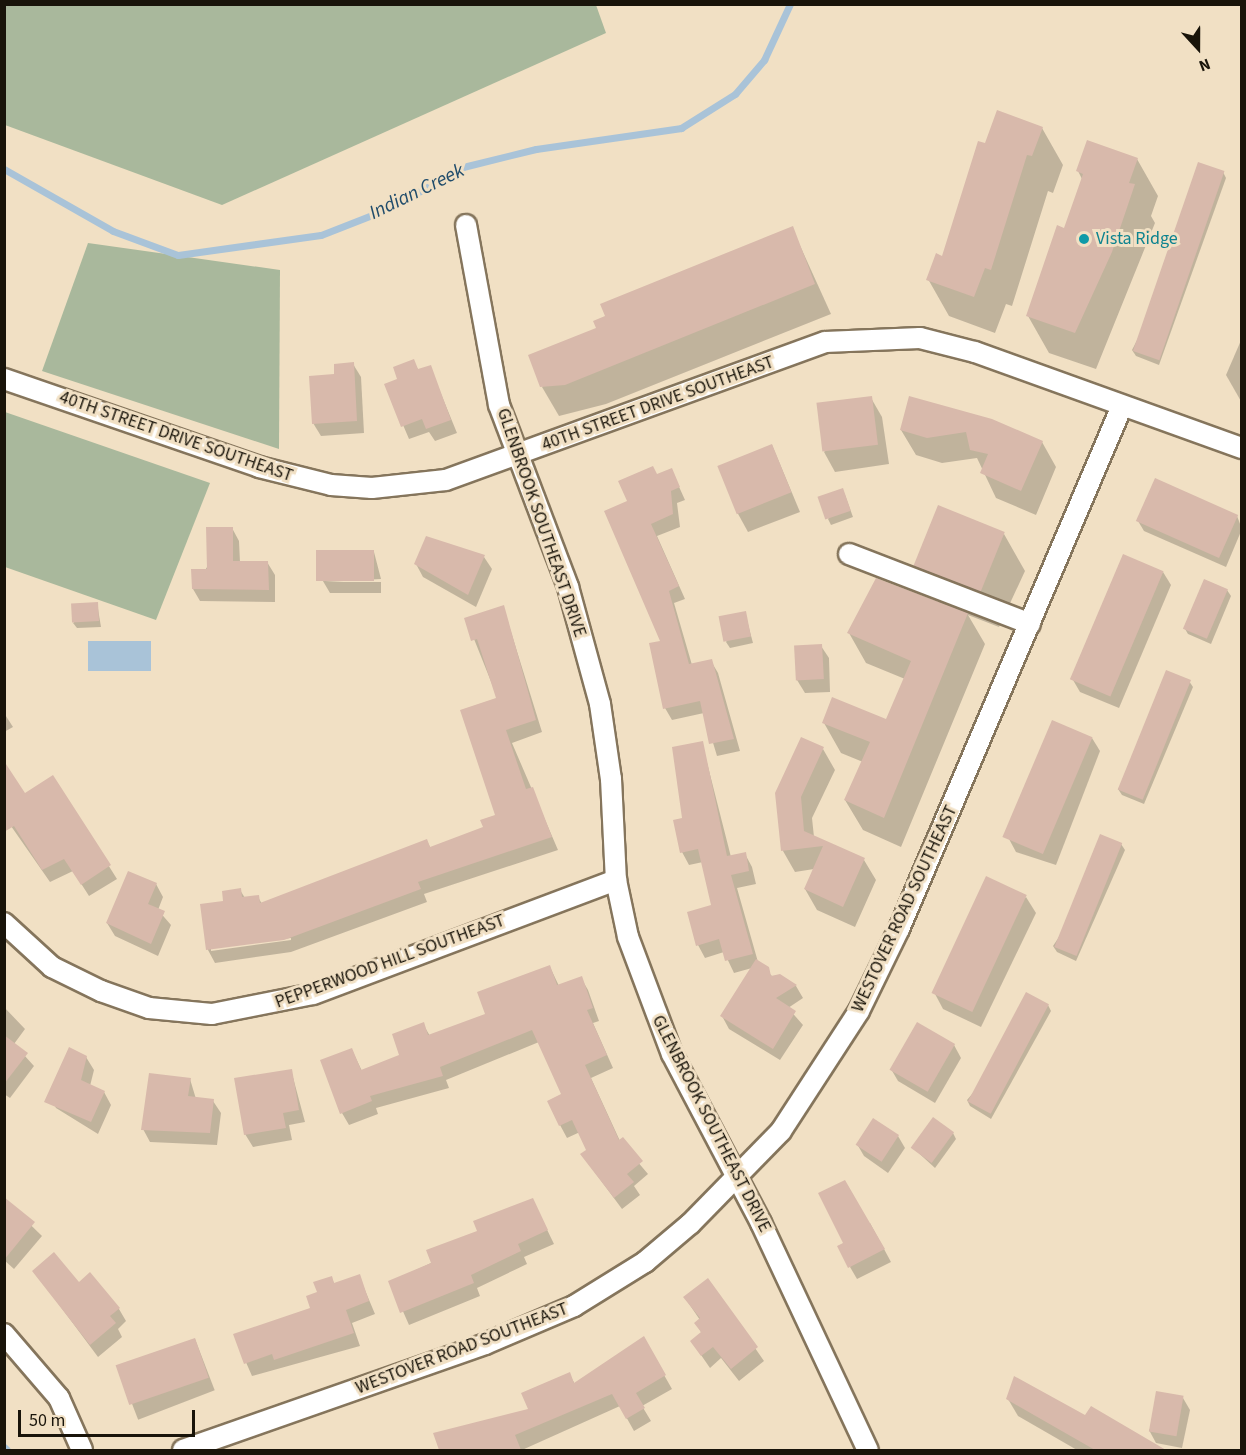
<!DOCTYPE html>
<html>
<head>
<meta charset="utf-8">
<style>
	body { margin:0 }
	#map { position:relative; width:1246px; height:1455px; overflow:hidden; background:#f1e0c4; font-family:"Source Sans 3",sans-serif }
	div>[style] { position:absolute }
	.green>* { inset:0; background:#a9b89c }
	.water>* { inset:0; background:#a9c3d8; transform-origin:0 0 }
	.shadow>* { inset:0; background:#0003; transform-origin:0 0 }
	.stream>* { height:7px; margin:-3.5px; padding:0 3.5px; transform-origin:3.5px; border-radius:3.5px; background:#a9c3d8 }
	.building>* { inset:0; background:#d8b9ab; transform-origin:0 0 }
	.roads { filter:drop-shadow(2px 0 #85755c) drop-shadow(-2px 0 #85755c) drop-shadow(0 2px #85755c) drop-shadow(0 -2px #85755c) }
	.street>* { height:20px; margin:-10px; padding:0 10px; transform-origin:10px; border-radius:10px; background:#fff }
	.dots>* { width:16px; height:16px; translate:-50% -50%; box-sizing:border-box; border:3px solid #f1e0c4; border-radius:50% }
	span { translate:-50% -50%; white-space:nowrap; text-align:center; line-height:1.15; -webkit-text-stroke:6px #f1e0c4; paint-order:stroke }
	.culture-label { font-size:18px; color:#0d838f }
	.left { translate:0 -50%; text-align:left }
	.street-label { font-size:18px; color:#19140a }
	.water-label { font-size:20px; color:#204c6b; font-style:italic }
	.frame { position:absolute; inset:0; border:6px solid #19140a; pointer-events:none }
	.north { position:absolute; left:1168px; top:18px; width:60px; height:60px; -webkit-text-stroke:4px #f1e0c4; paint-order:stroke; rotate:159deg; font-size:16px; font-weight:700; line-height:24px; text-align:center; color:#19140a }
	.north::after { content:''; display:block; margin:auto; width:21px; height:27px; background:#19140a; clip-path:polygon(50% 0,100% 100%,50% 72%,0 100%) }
	.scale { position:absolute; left:18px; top:1410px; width:177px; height:27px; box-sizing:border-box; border:3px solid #19140a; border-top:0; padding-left:8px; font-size:18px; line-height:21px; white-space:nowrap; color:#19140a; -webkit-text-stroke:4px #f1e0c4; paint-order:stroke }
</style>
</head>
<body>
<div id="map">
	<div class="green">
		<i style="clip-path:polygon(596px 5px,606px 33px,222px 205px,5px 125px,5px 5px)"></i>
		<i style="clip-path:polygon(88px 243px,280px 270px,279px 449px,42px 371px)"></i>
		<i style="clip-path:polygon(5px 412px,210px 483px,156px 620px,5px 567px)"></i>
	</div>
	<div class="water">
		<i style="left:151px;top:641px;width:30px;height:63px;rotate:90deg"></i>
	</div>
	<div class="shadow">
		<i style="clip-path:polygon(1042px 128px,1063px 165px,1053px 193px,1048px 191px,1012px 306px,1006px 304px,995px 333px,949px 316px,928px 279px,943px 258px,986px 145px)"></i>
		<i style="clip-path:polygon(1137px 159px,1158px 196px,1151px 216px,1155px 223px,1096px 369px,1049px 353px,1028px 316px,1065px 230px,1082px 179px,1078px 171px)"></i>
		<i style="clip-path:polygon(1223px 172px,1226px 178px,1159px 365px,1136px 356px,1132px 350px)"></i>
		<i style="clip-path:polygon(792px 228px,831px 314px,606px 404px,559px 416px,542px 387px,598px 329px)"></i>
		<i style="clip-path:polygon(1242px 338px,1242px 403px,1226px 375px)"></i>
		<i style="clip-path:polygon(413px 361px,419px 371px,430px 367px,457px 433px,435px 441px,429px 432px,409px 439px,386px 385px,399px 380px)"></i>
		<i style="clip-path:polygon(353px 364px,361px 377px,364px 433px,321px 436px,313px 423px,336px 376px)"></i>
		<i style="clip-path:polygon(871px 398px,882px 417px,889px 464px,835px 472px,824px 452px)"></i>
		<i style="clip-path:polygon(910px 398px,1042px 442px,1056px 467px,1036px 515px,996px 498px,977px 458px,942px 463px,916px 455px,901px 430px)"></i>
		<i style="clip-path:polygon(772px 445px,800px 512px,748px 532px,737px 512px)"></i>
		<i style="clip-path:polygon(671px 469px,685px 500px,677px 503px,680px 527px,657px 536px,685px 599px,674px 603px,692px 665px,711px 661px,718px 673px,740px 751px,717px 756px,704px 713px,672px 720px,665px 708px,662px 642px,629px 502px)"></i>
		<i style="clip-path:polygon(845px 495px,853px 517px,831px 525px,828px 519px)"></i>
		<i style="clip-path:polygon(1237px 516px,1242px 529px,1226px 567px,1144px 531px,1138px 521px)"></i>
		<i style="clip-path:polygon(232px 528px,239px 541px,240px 562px,267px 562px,275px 575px,275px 602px,200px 601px,193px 589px)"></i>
		<i style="clip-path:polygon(1004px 534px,1025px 571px,999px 627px,968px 615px,985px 644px,901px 847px,863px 830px,845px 800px,863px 762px,841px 753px,824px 723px,887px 721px,905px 679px,866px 663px,849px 633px,939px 603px,918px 567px)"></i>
		<i style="clip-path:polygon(317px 551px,374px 552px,381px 579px,325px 582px,381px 582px,381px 593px,330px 593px,317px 571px)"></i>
		<i style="clip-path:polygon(484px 557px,492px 569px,476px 607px,423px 577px,416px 564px)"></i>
		<i style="clip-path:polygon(1163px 572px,1171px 585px,1119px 708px,1080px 692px,1073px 680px)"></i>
		<i style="clip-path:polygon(1227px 590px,1231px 596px,1211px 644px,1188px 634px,1185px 629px)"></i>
		<i style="clip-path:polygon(97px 603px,101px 627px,77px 628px,73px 623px)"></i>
		<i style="clip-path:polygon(evenodd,503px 606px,542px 732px,512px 743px,558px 850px,424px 894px,427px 902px,291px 952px,215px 963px,208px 950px,202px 905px,225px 902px,240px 890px,245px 898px,258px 897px,262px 904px,427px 841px,431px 849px,485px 828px,497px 816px,498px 699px,466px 619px,503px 606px,291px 938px,291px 940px,211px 951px,211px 948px,291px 938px)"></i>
		<i style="clip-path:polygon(745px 613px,753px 643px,730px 648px,726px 642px)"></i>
		<i style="clip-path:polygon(821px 646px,829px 658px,830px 692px,805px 693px,797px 680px)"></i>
		<i style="clip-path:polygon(1189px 681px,1193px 687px,1144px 804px,1122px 795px,1118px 789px)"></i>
		<i style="clip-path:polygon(4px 713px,13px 727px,4px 732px)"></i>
		<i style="clip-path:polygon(1092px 738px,1100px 751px,1056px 865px,1016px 852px,1009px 839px)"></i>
		<i style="clip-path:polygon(702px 743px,731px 857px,745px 854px,752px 867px,756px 884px,737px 888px,758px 962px,773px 977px,796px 986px,803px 998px,788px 1008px,803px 1025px,780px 1060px,729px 1029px,722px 1016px,752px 968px,734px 973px,724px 952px,705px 958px,698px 945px,713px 906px,703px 862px,689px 865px,682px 852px)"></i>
		<i style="clip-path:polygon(823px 749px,835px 770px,812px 818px,814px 837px,864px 860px,876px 880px,855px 927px,817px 910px,805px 889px,814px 869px,795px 872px,783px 851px,776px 794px)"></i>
		<i style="clip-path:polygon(53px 777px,117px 879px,89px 896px,73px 871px,50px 882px,4px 816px)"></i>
		<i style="clip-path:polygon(1121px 844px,1125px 850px,1076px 961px,1057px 952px,1053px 946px)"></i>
		<i style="clip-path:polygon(156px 884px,163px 897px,158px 910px,171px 925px,158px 956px,115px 936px,107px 923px)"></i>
		<i style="clip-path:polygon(1026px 897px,1036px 913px,981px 1027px,943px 1009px,934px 992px)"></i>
		<i style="clip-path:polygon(550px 967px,559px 986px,581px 978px,588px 990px,599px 1021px,593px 1023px,613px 1068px,591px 1078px,620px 1141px,648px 1174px,634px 1186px,640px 1195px,622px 1209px,582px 1155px,588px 1151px,580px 1132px,567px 1138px,560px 1125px,563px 1095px,539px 1042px,446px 1080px,449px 1088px,376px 1108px,378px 1114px,349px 1125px,342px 1113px,352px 1050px,362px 1071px,401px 1056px,423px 1024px,430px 1036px,487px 1015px)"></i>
		<i style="clip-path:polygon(1048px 1005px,1051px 1011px,991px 1119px,970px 1106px,967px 1100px)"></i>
		<i style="clip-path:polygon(4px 1007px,25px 1029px,14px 1044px,34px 1066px,10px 1098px,4px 1094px)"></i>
		<i style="clip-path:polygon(954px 1045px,961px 1058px,935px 1103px,898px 1081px,891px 1069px)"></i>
		<i style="clip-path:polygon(86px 1057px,94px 1070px,90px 1086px,104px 1092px,111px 1105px,98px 1134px,56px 1108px,49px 1096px)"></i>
		<i style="clip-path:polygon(291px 1070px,305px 1122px,289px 1125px,292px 1140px,253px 1147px,245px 1134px)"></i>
		<i style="clip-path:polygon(190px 1079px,196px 1099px,213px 1101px,221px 1113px,217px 1145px,150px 1142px,143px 1129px)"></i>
		<i style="clip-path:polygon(953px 1133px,956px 1139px,935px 1168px,912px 1147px)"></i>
		<i style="clip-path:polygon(898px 1136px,905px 1148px,888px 1173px,864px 1156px,857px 1144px)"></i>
		<i style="clip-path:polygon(4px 1199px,42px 1236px,14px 1269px,4px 1260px)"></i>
		<i style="clip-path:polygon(539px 1213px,554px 1244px,524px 1257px,527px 1264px,477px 1288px,480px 1296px,409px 1325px,390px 1282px)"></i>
		<i style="clip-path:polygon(870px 1223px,891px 1262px,857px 1279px,850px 1267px)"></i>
		<i style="clip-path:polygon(34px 1271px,79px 1284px,119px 1309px,126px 1321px,118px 1329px,122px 1337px,98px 1357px)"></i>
		<i style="clip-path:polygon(359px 1276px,375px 1314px,352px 1323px,360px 1346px,252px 1376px,234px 1335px,312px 1309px,331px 1277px,335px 1285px)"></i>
		<i style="clip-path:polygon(708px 1280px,764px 1361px,739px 1381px,721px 1358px,710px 1368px,692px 1342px,702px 1334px,696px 1323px,700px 1320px,685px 1298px)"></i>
		<i style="clip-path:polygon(643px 1338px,672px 1389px,642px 1406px,651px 1421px,634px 1431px,620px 1406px,522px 1450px,441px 1450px,435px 1434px,530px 1410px,569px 1374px,575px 1384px)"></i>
		<i style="left:195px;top:1339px;width:55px;height:82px;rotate:69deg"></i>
		<i style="clip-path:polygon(1183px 1398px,1190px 1410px,1182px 1448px,1156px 1443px,1149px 1430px)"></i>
		<i style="clip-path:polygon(1008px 1399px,1086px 1417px,1157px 1450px,1077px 1450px,1018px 1416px)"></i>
	</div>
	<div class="stream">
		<i style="left:4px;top:169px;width:125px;rotate:29.6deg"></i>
		<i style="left:113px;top:231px;width:69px;rotate:20.3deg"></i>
		<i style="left:178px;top:255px;width:144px;rotate:-8deg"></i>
		<i style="left:321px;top:235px;width:74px;rotate:-21.4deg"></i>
		<i style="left:390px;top:208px;width:84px;rotate:-29.3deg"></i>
		<i style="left:463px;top:167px;width:75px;rotate:-13.9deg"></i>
		<i style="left:536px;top:149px;width:147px;rotate:-8.2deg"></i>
		<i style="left:681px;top:128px;width:64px;rotate:-32.2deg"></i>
		<i style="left:735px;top:94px;width:45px;rotate:-49.5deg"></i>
		<i style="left:764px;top:60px;width:62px;rotate:-65.1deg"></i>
		<i style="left:4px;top:1447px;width:4px;rotate:45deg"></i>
	</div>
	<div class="building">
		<i style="clip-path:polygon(997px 110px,1043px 127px,1032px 156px,1027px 155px,991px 270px,985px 268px,974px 297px,926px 280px,936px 253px,942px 256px,978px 141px,985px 143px)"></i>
		<i style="clip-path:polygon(1087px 140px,1138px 158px,1129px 183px,1135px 184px,1112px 252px,1075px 333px,1026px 316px,1057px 225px,1064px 228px,1083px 174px,1076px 171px)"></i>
		<i style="left:1198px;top:162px;width:28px;height:200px;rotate:19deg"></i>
		<i style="clip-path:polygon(793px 226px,815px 284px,565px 385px,540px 387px,528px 355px,596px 328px,593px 321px,605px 316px,600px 304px)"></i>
		<i style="clip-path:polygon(414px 359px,418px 369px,431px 365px,451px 420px,426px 429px,422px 419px,401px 427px,384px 384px,397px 379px,393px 367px)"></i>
		<i style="clip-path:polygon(354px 362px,357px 421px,312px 424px,309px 376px,334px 374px,334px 364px)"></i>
		<i style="left:872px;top:396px;width:49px;height:56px;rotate:83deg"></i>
		<i style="clip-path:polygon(909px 396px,992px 419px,1043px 441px,1021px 491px,980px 473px,988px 454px,970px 450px,966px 432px,927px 438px,900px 430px)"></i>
		<i style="left:772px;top:444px;width:52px;height:59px;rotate:68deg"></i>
		<i style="clip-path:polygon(653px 466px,657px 474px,672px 468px,680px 487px,671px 491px,673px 514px,651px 524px,679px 586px,669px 591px,689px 664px,712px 659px,734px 739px,709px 744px,700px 701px,663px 709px,649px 643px,660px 641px,604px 511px,627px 501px,618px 481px)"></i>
		<i style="left:1155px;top:478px;width:91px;height:47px;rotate:24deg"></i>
		<i style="left:843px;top:488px;width:24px;height:27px;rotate:71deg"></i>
		<i style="left:938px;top:505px;width:72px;height:66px;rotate:22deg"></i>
		<i style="clip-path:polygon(206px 527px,233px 527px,233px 561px,268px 561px,269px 590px,192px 589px,191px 569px,207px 569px)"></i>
		<i style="clip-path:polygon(426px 536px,485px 555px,468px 595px,414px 564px)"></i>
		<i style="left:316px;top:550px;width:58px;height:31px"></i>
		<i style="left:1123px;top:554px;width:44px;height:136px;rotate:23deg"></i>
		<i style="clip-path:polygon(876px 578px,968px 613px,884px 818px,844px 800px,870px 742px,822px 723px,832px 697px,886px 719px,911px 661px,847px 633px)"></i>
		<i style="left:1204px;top:579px;width:26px;height:54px;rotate:23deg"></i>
		<i style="left:98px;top:602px;width:19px;height:27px;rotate:87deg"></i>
		<i style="clip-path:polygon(504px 605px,536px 720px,506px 730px,526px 789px,533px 787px,552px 837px,418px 882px,421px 889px,284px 940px,206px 950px,200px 904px,223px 901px,222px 891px,241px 888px,242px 897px,259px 895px,260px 903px,427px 839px,430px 847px,483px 827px,480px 820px,495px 815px,460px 710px,496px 698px,477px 639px,471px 641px,464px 618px)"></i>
		<i style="left:746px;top:611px;width:26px;height:28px;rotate:79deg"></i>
		<i style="left:822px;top:644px;width:35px;height:28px;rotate:87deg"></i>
		<i style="left:1166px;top:670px;width:27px;height:129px;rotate:22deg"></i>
		<i style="left:1052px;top:720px;width:44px;height:127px;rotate:23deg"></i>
		<i style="clip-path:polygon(801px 737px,824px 747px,801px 797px,804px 831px,865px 858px,843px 907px,804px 889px,823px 846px,781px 851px,775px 793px)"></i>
		<i style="clip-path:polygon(703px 741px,727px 856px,746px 852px,749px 871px,731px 875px,753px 954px,725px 961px,719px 939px,696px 946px,687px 912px,711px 905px,698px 849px,680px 853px,673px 820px,682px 818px,672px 747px)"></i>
		<i style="clip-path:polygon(4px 761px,25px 793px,53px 775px,111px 865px,81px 885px,64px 859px,42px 870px,14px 826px,4px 832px)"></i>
		<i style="left:1100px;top:834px;width:24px;height:122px;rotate:22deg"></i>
		<i style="clip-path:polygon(128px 871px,157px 883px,148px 904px,165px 911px,151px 944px,106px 923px)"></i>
		<i style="left:986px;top:876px;width:45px;height:129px;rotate:25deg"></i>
		<i style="clip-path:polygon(756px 959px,769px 967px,771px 976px,780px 974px,797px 985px,776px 998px,796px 1011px,773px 1049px,720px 1016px)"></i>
		<i style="clip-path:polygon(550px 965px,557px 985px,582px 976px,593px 1008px,587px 1010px,607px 1055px,585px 1065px,619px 1140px,623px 1137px,643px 1161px,627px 1174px,634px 1182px,614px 1198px,580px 1154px,586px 1150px,572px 1120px,559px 1126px,547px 1101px,561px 1094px,532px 1030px,440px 1067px,443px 1076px,370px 1096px,372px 1101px,340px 1114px,320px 1060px,352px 1048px,361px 1070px,399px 1055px,392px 1034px,424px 1022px,428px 1035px,485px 1014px,477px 992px)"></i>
		<i style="left:1026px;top:992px;width:26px;height:124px;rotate:28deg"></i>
		<i style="left:917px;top:1022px;width:44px;height:55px;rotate:30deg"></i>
		<i style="clip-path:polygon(4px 1035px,28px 1053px,4px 1084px)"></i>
		<i style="clip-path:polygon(69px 1047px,87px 1056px,81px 1080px,105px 1091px,91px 1122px,44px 1102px)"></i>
		<i style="clip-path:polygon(292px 1069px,299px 1110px,283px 1113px,286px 1128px,244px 1135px,234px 1078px)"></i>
		<i style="clip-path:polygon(149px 1073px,191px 1078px,188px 1096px,214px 1099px,210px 1133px,141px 1130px)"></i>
		<i style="left:933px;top:1117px;width:26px;height:38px;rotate:36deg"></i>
		<i style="left:873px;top:1118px;width:31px;height:32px;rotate:33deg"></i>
		<i style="clip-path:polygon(845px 1180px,885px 1249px,848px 1268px,837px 1246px,843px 1243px,818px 1193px)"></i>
		<i style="clip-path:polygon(4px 1197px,35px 1222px,4px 1260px)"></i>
		<i style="clip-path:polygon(533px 1198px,548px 1230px,518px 1244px,521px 1251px,471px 1275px,474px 1283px,400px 1313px,388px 1281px,431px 1263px,426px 1250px,477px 1231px,473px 1221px)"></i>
		<i style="clip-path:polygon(54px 1252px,79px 1282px,90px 1272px,120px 1308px,110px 1316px,116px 1323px,90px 1345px,32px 1271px)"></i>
		<i style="clip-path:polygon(360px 1274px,369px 1301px,346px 1310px,354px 1333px,274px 1360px,272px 1354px,244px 1364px,233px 1334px,310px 1308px,306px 1296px,317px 1292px,313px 1282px,332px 1276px,334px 1283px)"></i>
		<i style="clip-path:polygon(708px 1278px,758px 1347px,731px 1369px,713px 1347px,701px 1356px,690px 1341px,701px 1332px,694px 1323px,700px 1318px,683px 1297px)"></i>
		<i style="clip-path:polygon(644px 1336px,666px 1375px,636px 1393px,645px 1408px,626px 1419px,612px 1394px,515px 1435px,521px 1450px,439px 1450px,433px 1433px,528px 1409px,521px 1393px,570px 1372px,574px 1383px)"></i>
		<i style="left:195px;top:1338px;width:42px;height:84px;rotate:71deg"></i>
		<i style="clip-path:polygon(1014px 1376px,1085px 1415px,1091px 1406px,1166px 1450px,1095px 1450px,1006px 1399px)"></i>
		<i style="left:1156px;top:1391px;width:28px;height:41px;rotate:10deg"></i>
	</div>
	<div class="roads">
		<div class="street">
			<i style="left:466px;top:225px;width:183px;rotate:79.6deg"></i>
			<i style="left:499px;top:405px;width:195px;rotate:69.2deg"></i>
			<i style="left:568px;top:587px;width:121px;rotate:74.7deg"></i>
			<i style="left:600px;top:704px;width:76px;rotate:81.7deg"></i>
			<i style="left:611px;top:779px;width:101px;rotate:87.2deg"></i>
			<i style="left:616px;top:880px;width:58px;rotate:78.1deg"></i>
			<i style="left:628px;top:937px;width:125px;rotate:69.4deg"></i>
			<i style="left:672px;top:1054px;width:191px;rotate:62.2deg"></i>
			<i style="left:761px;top:1223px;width:251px;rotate:64.8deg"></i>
			<i style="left:4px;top:379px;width:270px;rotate:19deg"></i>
			<i style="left:259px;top:467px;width:74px;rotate:14deg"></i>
			<i style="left:331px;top:485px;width:41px;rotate:4.2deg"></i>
			<i style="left:372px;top:488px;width:74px;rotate:-6.2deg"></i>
			<i style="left:446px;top:480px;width:403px;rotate:-20deg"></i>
			<i style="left:825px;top:342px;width:95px;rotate:-2.4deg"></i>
			<i style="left:920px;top:338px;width:57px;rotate:14.3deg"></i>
			<i style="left:975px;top:352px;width:284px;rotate:19.8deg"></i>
			<i style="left:849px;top:554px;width:194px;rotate:21.1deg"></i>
			<i style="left:4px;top:923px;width:65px;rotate:42.5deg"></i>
			<i style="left:52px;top:967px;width:55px;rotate:26.1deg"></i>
			<i style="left:101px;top:991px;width:51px;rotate:19.5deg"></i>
			<i style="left:149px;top:1008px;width:63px;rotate:5.4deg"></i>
			<i style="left:212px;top:1014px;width:103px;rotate:-11.2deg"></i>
			<i style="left:313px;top:994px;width:324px;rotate:-20.6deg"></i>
			<i style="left:4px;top:1334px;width:84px;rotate:49.3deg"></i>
			<i style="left:59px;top:1398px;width:57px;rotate:66.1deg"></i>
			<i style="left:183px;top:1450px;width:320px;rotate:-19.3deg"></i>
			<i style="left:485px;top:1344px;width:97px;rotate:-23.1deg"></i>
			<i style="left:574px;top:1306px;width:84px;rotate:-31.8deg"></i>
			<i style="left:645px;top:1262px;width:59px;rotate:-40.2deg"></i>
			<i style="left:690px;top:1224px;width:130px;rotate:-45.6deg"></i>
			<i style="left:781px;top:1131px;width:143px;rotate:-57deg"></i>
			<i style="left:859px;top:1011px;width:91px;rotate:-64deg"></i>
			<i style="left:899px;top:929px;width:569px;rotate:-66.91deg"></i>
		</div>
	</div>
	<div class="dots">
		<i style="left:1084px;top:239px;background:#0f9aa8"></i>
	</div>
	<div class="culture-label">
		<span class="left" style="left:1096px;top:239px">Vista Ridge</span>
	</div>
	<div class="street-label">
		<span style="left:658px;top:404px;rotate:-20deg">40TH STREET DRIVE SOUTHEAST</span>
		<span style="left:176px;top:437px;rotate:19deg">40TH STREET DRIVE SOUTHEAST</span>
		<span style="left:541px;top:523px;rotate:71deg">GLENBROOK SOUTHEAST DRIVE</span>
		<span style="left:905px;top:909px;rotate:-65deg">WESTOVER ROAD SOUTHEAST</span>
		<span style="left:390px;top:962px;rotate:-20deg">PEPPERWOOD HILL SOUTHEAST</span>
		<span style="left:711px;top:1124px;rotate:63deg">GLENBROOK SOUTHEAST DRIVE</span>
		<span style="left:462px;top:1349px;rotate:-21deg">WESTOVER ROAD SOUTHEAST</span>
	</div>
	<div class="water-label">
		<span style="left:417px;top:192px;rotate:-26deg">Indian Creek</span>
	</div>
	<div class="frame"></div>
	<div class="north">N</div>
	<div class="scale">50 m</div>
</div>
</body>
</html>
